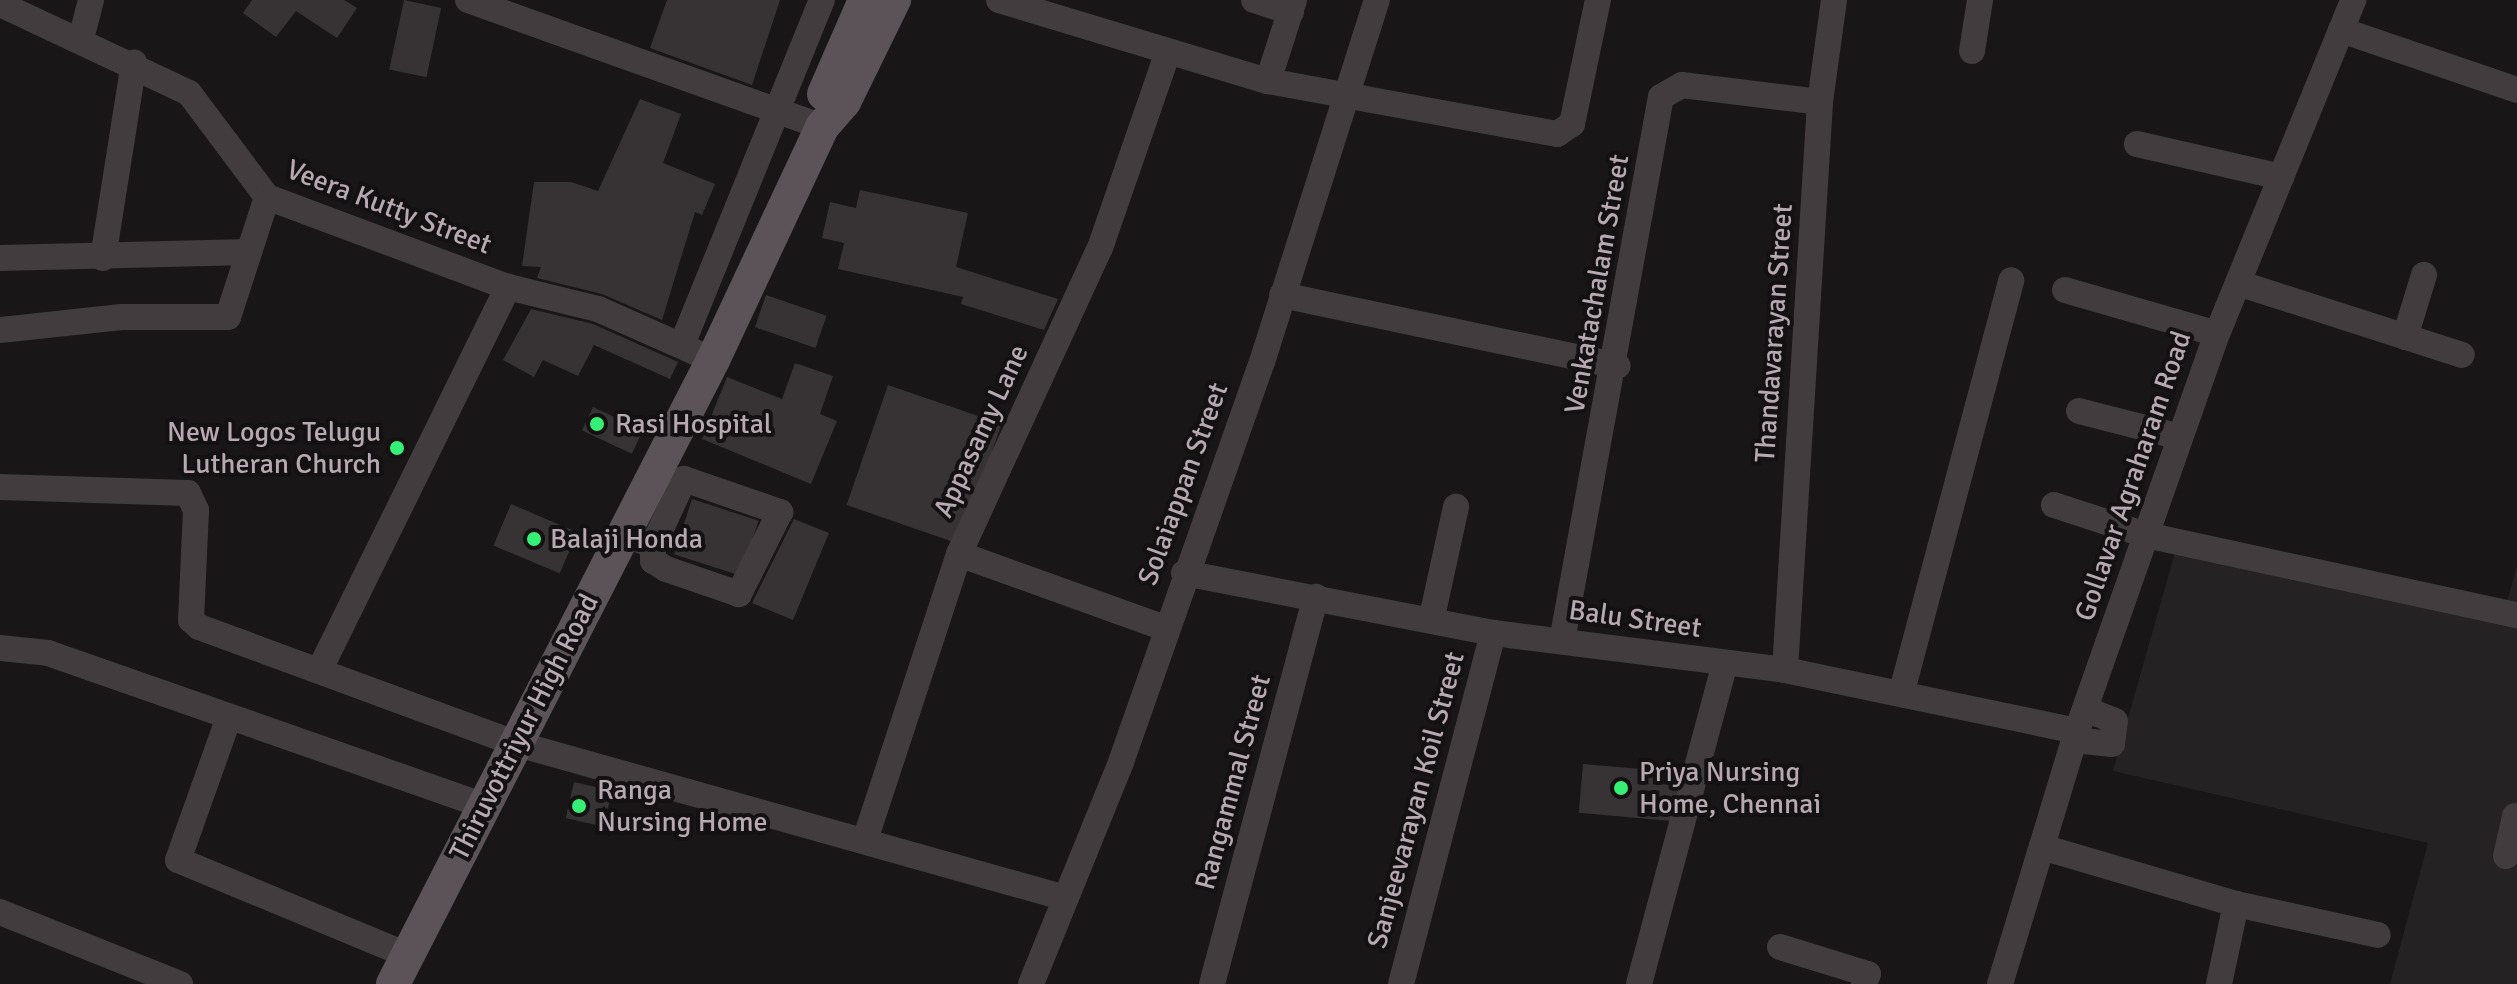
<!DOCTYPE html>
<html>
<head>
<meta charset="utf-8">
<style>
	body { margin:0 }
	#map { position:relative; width:2517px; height:984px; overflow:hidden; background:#181616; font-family:Signika,sans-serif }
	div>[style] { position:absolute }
	.built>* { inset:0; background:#252223 }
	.building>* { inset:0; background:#373335; transform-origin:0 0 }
	.minor>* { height:26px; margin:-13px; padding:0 13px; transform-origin:13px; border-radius:13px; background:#423c3f }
	.major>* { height:34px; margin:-17px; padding:0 17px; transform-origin:17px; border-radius:17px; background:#5c5358 }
	.dots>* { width:22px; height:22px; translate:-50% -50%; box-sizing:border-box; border:4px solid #131111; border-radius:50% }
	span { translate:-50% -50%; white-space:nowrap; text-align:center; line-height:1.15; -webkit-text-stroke:8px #131111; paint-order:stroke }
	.street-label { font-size:28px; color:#b8a8b2 }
	.poi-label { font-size:28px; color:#b8a8b2 }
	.left { translate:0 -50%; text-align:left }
	.right { translate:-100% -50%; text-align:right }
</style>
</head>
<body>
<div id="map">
	<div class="built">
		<i style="clip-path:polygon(2176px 549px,2502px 620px,2517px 566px,2517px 984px,2390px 984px,2428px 843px,2113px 771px)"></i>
	</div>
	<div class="building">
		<i style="clip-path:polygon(252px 0,344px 0,357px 8px,337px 38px,296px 11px,276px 37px,243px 13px)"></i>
		<i style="left:404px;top:0;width:38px;height:71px;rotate:12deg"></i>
		<i style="clip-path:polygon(667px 0,780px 0,752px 85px,650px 48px)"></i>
		<i style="clip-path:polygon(640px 99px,681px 114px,663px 163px,715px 184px,702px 215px,695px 212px,662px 320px,602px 294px,537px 278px,541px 267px,522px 266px,534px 182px,571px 182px,598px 191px)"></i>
		<i style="clip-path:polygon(860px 190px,968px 213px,956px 267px,1058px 299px,1044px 330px,961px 304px,963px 297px,838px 269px,844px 243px,822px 238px,830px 202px,856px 208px)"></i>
		<i style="left:766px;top:295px;width:64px;height:34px;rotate:19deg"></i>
		<i style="clip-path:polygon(531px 309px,593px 324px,678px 362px,670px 379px,594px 345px,578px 376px,543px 360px,534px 377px,503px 360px)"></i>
		<i style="clip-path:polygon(795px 363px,833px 376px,820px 414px,837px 421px,811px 484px,702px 439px,727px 377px,782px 399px)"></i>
		<i style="left:888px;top:385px;width:120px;height:127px;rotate:19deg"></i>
		<i style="left:593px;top:407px;width:55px;height:26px;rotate:25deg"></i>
		<i style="left:692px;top:499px;width:70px;height:58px;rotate:18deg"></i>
		<i style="left:511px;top:504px;width:72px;height:45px;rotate:23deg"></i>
		<i style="clip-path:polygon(794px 519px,829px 533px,793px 620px,752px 603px)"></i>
		<i style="left:1583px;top:764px;width:96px;height:49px;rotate:5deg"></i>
		<i style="left:574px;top:782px;width:39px;height:37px;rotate:13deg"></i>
	</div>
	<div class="minor">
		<i style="left:468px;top:0;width:376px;rotate:19.7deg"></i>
		<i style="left:999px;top:0;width:281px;rotate:16.8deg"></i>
		<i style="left:1268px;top:81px;width:294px;rotate:10.4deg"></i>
		<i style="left:1557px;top:134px;width:18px;rotate:-34deg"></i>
		<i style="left:1572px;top:124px;width:127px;rotate:-78.2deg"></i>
		<i style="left:1254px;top:0;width:39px;rotate:18deg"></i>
		<i style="left:0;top:4px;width:209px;rotate:25.2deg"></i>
		<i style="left:189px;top:93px;width:130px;rotate:53.1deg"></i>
		<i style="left:267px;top:197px;width:257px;rotate:20.5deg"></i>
		<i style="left:508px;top:287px;width:93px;rotate:13.7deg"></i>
		<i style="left:598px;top:309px;width:126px;rotate:23.9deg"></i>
		<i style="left:2341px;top:30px;width:186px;rotate:18.8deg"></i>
		<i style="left:81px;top:39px;width:40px;rotate:-75.6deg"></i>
		<i style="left:1972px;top:51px;width:52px;rotate:-81.1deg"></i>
		<i style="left:1268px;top:81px;width:85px;rotate:-72.2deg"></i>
		<i style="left:2137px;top:144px;width:148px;rotate:12.9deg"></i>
		<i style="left:0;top:258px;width:249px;rotate:-1.4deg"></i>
		<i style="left:103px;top:258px;width:198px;rotate:-81deg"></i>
		<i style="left:2238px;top:283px;width:235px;rotate:17.8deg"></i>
		<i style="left:2065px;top:290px;width:158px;rotate:16.1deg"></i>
		<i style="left:1282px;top:295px;width:343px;rotate:11.9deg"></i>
		<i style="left:0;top:330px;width:122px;rotate:-6.1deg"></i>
		<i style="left:121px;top:317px;width:107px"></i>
		<i style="left:228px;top:317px;width:126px;rotate:-72deg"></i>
		<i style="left:2405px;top:337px;width:65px;rotate:-73deg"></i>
		<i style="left:683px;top:342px;width:369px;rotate:-67.9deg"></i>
		<i style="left:2079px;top:411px;width:104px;rotate:14.4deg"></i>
		<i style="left:0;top:487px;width:188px;rotate:1.8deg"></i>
		<i style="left:188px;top:493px;width:19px;rotate:65deg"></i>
		<i style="left:196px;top:510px;width:110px;rotate:92.6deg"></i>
		<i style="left:191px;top:620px;width:11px;rotate:41deg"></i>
		<i style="left:199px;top:627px;width:336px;rotate:20.2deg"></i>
		<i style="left:514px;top:743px;width:569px;rotate:15.7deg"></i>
		<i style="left:2054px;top:505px;width:97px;rotate:18.1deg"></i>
		<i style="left:2146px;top:535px;width:380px;rotate:12.2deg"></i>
		<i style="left:623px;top:533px;width:33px;rotate:23deg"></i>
		<i style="left:653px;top:546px;width:74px;rotate:-65.2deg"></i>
		<i style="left:684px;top:479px;width:102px;rotate:19deg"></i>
		<i style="left:780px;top:512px;width:92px;rotate:116.6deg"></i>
		<i style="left:739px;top:594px;width:77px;rotate:-161.1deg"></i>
		<i style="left:666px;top:569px;width:15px;rotate:-148deg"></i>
		<i style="left:653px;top:561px;width:15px;rotate:-90deg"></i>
		<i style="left:959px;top:554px;width:218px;rotate:19.8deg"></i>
		<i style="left:1184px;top:573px;width:315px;rotate:11deg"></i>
		<i style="left:1493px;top:633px;width:294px;rotate:7.2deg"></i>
		<i style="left:1785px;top:670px;width:298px;rotate:11.8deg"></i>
		<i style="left:1432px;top:617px;width:113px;rotate:-77.7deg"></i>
		<i style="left:1562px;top:641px;width:553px;rotate:-79.69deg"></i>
		<i style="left:1661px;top:97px;width:24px;rotate:-30deg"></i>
		<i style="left:1682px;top:85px;width:139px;rotate:7deg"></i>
		<i style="left:0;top:648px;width:48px;rotate:5.9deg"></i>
		<i style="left:48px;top:653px;width:462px;rotate:19.3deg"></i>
		<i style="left:321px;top:667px;width:424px;rotate:-63.8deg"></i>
		<i style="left:1785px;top:670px;width:569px;rotate:-86.47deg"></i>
		<i style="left:1820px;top:102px;width:103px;rotate:-82.2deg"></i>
		<i style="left:1902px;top:691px;width:425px;rotate:-75.1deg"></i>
		<i style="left:229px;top:717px;width:152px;rotate:109.6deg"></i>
		<i style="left:178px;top:860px;width:248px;rotate:22.5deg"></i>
		<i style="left:2074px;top:740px;width:38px;rotate:6deg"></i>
		<i style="left:2112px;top:744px;width:23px;rotate:-83deg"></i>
		<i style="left:2115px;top:721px;width:32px;rotate:-158deg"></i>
		<i style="left:865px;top:840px;width:301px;rotate:-71.8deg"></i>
		<i style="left:959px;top:554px;width:337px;rotate:-65.3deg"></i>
		<i style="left:1100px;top:248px;width:207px;rotate:-70.9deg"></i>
		<i style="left:2042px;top:847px;width:202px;rotate:16.4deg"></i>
		<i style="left:2236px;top:904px;width:145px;rotate:12.3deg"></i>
		<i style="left:2506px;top:856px;width:41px;rotate:-77.3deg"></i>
		<i style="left:0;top:912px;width:194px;rotate:21.8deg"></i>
		<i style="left:1780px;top:947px;width:92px;rotate:17.1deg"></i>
		<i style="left:1868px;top:974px;width:11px;rotate:112deg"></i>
		<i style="left:1031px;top:984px;width:240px;rotate:-67.9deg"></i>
		<i style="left:1121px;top:762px;width:424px;rotate:-70.6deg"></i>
		<i style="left:1262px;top:362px;width:380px;rotate:-72.4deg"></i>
		<i style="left:1212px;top:984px;width:401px;rotate:-75deg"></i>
		<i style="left:1401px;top:984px;width:363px;rotate:-75.3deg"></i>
		<i style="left:1639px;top:984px;width:332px;rotate:-75deg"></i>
		<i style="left:2000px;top:984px;width:264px;rotate:-73.1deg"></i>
		<i style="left:2077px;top:731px;width:421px;rotate:-70.6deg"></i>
		<i style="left:2217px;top:334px;width:361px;rotate:-67.8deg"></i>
		<i style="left:2219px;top:984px;width:82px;rotate:-78deg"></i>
	</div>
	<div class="major">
		<i style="left:824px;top:94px;width:103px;rotate:-66.4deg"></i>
		<i style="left:393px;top:984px;width:701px;rotate:-62.85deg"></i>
		<i style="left:713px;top:360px;width:257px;rotate:-64.9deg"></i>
		<i style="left:822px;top:127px;width:33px;rotate:-49deg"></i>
		<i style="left:844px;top:102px;width:114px;rotate:-63.9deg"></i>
	</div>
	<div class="dots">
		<i style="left:597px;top:424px;background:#35f075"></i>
		<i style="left:397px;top:448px;background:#35f075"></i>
		<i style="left:534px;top:539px;background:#35f075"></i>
		<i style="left:1621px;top:788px;background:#35f075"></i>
		<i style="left:579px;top:806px;background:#35f075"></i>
	</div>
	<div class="street-label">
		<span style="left:389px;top:207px;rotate:21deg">Veera Kutty Street</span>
		<span style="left:1597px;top:284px;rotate:-80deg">Venkatachalam Street</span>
		<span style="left:1774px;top:333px;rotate:-86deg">Thandavarayan Street</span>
		<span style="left:981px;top:431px;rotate:-65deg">Appasamy Lane</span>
		<span style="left:2133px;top:476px;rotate:-71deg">Gollavar Agraharam Road</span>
		<span style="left:1183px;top:484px;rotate:-70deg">Solaiappan Street</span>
		<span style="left:1635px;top:619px;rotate:8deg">Balu Street</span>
		<span style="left:524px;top:727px;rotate:-63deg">Thiruvottriyur High Road</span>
		<span style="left:1233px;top:782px;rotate:-75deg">Rangammal Street</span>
		<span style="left:1416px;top:800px;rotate:-75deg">Sanjeevarayan Koil Street</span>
	</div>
	<div class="poi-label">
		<span class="left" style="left:615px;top:424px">Rasi Hospital</span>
		<span class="right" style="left:381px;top:448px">New Logos Telugu<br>Lutheran Church</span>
		<span class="left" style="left:550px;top:539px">Balaji Honda</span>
		<span class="left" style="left:1639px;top:788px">Priya Nursing<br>Home, Chennai</span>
		<span class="left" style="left:597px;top:806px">Ranga<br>Nursing Home</span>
	</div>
</div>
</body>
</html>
